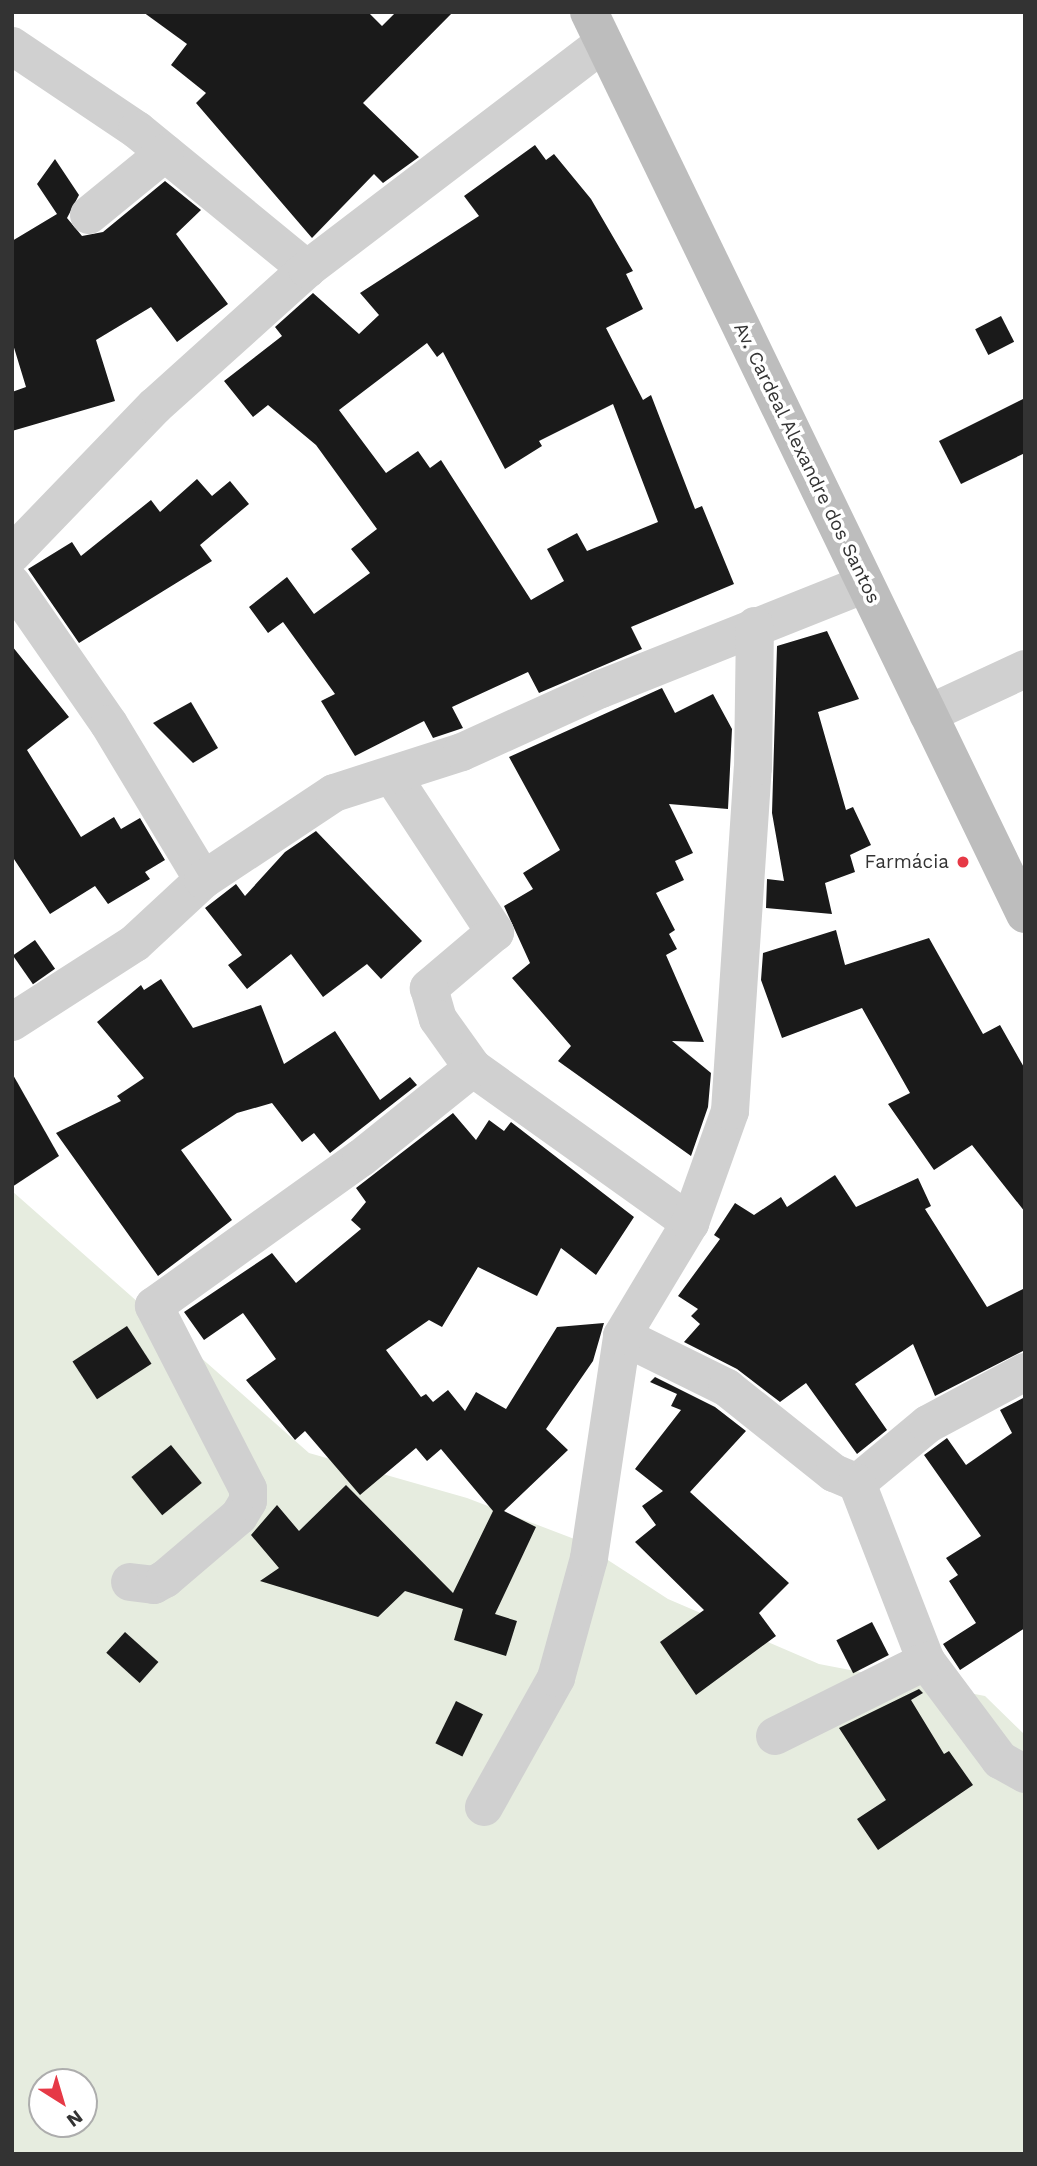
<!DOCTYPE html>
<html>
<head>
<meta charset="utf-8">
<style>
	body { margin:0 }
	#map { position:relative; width:1037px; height:2166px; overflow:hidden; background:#fff; font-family:"Work Sans",sans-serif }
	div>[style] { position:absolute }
	.green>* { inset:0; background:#e6ecdf }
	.building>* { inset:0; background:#1a1a1a; transform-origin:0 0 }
	.street>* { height:38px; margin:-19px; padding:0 19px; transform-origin:19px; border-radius:19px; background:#d0d0d0 }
	.secondary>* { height:38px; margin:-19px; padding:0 19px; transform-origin:19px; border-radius:19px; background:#bdbdbd }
	.dots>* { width:19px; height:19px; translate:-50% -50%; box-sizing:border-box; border:4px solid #fff; border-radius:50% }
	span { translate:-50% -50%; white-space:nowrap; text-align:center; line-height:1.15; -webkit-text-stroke:7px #fff; paint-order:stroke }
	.street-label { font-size:19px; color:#333 }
	.poi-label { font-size:19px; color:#333 }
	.right { translate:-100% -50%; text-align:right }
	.frame { position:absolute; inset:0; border:14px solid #333; pointer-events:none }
	.north { position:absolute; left:28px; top:2068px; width:70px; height:70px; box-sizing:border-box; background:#fff; border:2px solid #adadad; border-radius:50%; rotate:143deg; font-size:19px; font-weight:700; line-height:28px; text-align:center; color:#333 }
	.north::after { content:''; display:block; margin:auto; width:24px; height:32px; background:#e63946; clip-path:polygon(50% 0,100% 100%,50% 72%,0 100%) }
</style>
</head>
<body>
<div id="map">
	<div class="green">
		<i style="clip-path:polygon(evenodd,12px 1191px,309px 1453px,467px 1498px,577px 1540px,668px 1599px,819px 1664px,985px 1696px,1025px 1735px,1025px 2154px,12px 2154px,12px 1191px,42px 2082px,84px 2082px,84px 2124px,42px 2124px,42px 2082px)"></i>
	</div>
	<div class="building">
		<i style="clip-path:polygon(143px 12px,368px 12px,382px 26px,396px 12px,453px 12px,363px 103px,419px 157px,383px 183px,374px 174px,312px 238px,196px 103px,206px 93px,171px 65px,187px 44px)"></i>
		<i style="clip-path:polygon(evenodd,535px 145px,546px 160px,554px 154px,591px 199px,633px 271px,626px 274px,643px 309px,606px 328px,643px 400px,651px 395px,695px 509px,702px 506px,734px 584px,631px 627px,642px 649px,539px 693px,528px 672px,452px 707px,463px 728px,433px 738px,424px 721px,355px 756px,321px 701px,335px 694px,283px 622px,268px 633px,249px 607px,287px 577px,314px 614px,370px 573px,351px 549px,377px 529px,316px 445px,268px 405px,253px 417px,224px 381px,282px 336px,275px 327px,313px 293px,359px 334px,379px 315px,360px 293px,479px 216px,464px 196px,535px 145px,427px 343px,437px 357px,443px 352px,505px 469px,542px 446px,539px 441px,613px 404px,658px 522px,587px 551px,577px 533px,547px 549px,564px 581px,531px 600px,441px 460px,430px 468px,418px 451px,386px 473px,339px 410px,427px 343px)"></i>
		<i style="clip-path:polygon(55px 159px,79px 195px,67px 218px,82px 236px,103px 232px,165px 181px,201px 210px,176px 234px,228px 304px,177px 342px,151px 307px,96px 340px,115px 401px,12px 431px,12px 392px,26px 387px,12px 341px,12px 241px,57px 214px,37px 184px)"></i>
		<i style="left:1001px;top:316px;width:29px;height:29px;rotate:63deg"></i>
		<i style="clip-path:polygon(1025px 398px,1025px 453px,961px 484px,939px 441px)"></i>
		<i style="clip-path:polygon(197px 479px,212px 496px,230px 481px,249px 504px,200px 545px,212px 561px,79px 643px,28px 569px,72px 542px,81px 556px,151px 500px,160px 512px)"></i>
		<i style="clip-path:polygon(827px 631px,859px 699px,818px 712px,846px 810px,853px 807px,871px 845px,850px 855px,855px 872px,825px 883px,832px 914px,766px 908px,767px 879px,784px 881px,772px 813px,777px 646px)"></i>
		<i style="clip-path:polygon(12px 646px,69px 717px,27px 750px,81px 837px,114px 817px,121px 829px,140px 818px,165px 860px,145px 872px,150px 879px,108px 904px,95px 886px,50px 914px,12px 856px)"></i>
		<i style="clip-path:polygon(662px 688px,675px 713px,713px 694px,732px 729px,728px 809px,669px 804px,693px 853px,675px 861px,684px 880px,656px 893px,675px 930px,669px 934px,677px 949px,666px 955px,704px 1042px,672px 1041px,711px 1073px,708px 1107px,691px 1156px,558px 1061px,571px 1046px,512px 978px,530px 963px,504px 906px,533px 889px,523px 873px,560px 850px,509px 757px)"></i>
		<i style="clip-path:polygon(191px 702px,218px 748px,193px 763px,153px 723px)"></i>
		<i style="clip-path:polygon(316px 831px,422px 941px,381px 979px,367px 964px,323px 997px,291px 954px,247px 989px,228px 965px,242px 955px,205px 908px,236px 884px,245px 896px,285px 852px)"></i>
		<i style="clip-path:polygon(836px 930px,845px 965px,929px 938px,983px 1034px,1000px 1025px,1025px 1069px,1025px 1212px,972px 1145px,934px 1170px,888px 1104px,910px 1093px,862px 1008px,782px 1038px,761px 980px,763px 953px)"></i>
		<i style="left:35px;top:940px;width:35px;height:27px;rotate:55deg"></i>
		<i style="clip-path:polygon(161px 979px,193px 1028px,261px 1005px,284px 1064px,335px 1031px,380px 1100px,410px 1077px,417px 1085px,330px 1153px,314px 1133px,302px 1142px,272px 1103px,237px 1113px,181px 1150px,232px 1220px,158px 1276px,56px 1133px,121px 1101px,117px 1096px,144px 1078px,97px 1022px,141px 985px,144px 990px)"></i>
		<i style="clip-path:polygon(12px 1073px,59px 1156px,12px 1187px)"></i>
		<i style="clip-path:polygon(453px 1113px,476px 1140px,489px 1120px,504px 1131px,511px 1122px,634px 1217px,596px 1275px,561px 1248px,537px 1296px,478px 1267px,442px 1327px,429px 1320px,386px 1350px,421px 1397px,426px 1394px,433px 1402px,448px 1390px,465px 1411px,476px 1392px,506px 1409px,557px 1327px,604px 1323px,593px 1361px,546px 1429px,568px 1450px,504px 1511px,536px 1527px,495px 1614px,517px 1621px,506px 1656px,454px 1640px,463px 1609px,405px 1591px,378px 1617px,260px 1581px,279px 1568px,251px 1535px,277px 1505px,299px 1531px,346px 1485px,453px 1593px,493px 1511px,441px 1449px,427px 1461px,416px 1448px,360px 1495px,305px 1431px,295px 1440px,246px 1380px,276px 1359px,243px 1313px,204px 1340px,184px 1312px,272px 1253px,296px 1283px,361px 1229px,351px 1220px,366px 1202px,356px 1188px)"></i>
		<i style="clip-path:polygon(835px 1175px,856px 1207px,918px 1178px,931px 1206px,925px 1209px,987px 1307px,1025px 1288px,1025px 1350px,935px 1396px,913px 1344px,855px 1384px,887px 1430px,857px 1454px,806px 1383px,780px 1402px,737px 1369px,684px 1342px,700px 1324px,691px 1316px,698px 1309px,678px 1296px,720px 1239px,714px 1235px,735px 1203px,754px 1215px,781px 1197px,787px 1207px)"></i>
		<i style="left:127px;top:1326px;width:45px;height:65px;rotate:57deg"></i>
		<i style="clip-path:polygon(655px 1377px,715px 1407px,746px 1431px,690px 1492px,789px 1583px,759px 1613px,776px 1636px,696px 1695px,660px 1642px,704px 1610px,635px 1542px,656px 1525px,642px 1506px,663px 1491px,635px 1469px,681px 1410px,671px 1406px,677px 1394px,650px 1382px)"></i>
		<i style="clip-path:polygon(1025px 1397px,1025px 1628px,960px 1670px,943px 1644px,976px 1623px,949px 1581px,958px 1575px,946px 1558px,981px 1536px,924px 1455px,947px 1438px,966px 1465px,1012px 1433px,1000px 1410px)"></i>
		<i style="left:171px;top:1445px;width:49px;height:51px;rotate:51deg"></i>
		<i style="left:872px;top:1622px;width:37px;height:40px;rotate:63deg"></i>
		<i style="left:125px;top:1632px;width:45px;height:28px;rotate:42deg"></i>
		<i style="clip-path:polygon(919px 1689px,923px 1693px,911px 1700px,944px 1754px,949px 1751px,973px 1785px,878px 1850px,857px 1819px,886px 1800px,839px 1728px)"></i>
		<i style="left:456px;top:1701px;width:30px;height:47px;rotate:26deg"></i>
	</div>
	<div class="street">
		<i style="left:12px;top:46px;width:151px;rotate:33.9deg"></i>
		<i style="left:137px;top:130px;width:220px;rotate:39.3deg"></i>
		<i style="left:89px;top:215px;width:98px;rotate:-39.2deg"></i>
		<i style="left:12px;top:554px;width:206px;rotate:-46deg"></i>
		<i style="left:155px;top:406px;width:205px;rotate:-42deg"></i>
		<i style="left:307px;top:269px;width:373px;rotate:-37.3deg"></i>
		<i style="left:12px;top:584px;width:170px;rotate:55.3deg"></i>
		<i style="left:109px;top:724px;width:182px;rotate:58.9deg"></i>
		<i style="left:928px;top:714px;width:107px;rotate:-24.9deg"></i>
		<i style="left:393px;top:777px;width:186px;rotate:56.7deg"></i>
		<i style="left:495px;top:932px;width:87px;rotate:139.7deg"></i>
		<i style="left:429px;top:988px;width:32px;rotate:74deg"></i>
		<i style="left:438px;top:1019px;width:60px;rotate:54.5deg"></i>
		<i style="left:473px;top:1068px;width:267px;rotate:35.5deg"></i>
		<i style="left:12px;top:1022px;width:146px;rotate:-32.7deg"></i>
		<i style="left:135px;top:943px;width:93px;rotate:-42.8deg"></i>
		<i style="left:203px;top:880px;width:157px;rotate:-33.6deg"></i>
		<i style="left:334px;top:793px;width:134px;rotate:-17.8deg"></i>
		<i style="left:462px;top:752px;width:153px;rotate:-24.4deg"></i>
		<i style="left:601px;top:689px;width:284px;rotate:-21.7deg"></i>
		<i style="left:622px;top:1336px;width:117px;rotate:26.3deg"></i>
		<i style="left:727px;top:1388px;width:137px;rotate:38.5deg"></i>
		<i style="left:834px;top:1473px;width:25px;rotate:23deg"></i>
		<i style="left:857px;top:1483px;width:92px;rotate:-39.7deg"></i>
		<i style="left:928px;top:1424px;width:110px;rotate:-28.2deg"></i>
		<i style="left:857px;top:1483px;width:191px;rotate:68.8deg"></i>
		<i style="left:926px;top:1661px;width:124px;rotate:53.2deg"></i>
		<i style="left:1000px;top:1760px;width:29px;rotate:29deg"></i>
		<i style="left:130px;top:1582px;width:24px;rotate:7deg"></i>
		<i style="left:154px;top:1585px;width:13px;rotate:-29deg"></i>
		<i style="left:165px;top:1579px;width:97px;rotate:-40.4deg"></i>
		<i style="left:239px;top:1516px;width:17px;rotate:-59deg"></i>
		<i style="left:248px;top:1501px;width:12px;rotate:-90deg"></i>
		<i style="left:248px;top:1489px;width:206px;rotate:-117.2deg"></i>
		<i style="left:154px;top:1306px;width:254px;rotate:-35.6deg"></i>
		<i style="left:361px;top:1158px;width:144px;rotate:-38.8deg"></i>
		<i style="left:775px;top:1736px;width:169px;rotate:-26.4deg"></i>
		<i style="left:484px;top:1807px;width:148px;rotate:-60.8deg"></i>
		<i style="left:556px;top:1678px;width:124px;rotate:-74.6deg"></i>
		<i style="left:589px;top:1558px;width:224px;rotate:-81.5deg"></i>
		<i style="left:622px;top:1336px;width:132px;rotate:-59deg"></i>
		<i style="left:690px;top:1223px;width:119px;rotate:-70.3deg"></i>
		<i style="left:730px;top:1111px;width:344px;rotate:-86.2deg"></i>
		<i style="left:753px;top:768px;width:142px;rotate:-89.2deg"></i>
	</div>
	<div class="secondary">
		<i style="left:589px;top:12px;width:1002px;rotate:64.2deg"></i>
	</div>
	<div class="dots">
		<i style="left:963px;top:862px;background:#e63946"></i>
	</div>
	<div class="street-label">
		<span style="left:807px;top:463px;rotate:64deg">Av. Cardeal Alexandre dos Santos</span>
	</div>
	<div class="poi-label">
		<span class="right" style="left:949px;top:862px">Farmácia</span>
	</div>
	<div class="frame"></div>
	<div class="north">N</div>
</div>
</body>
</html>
